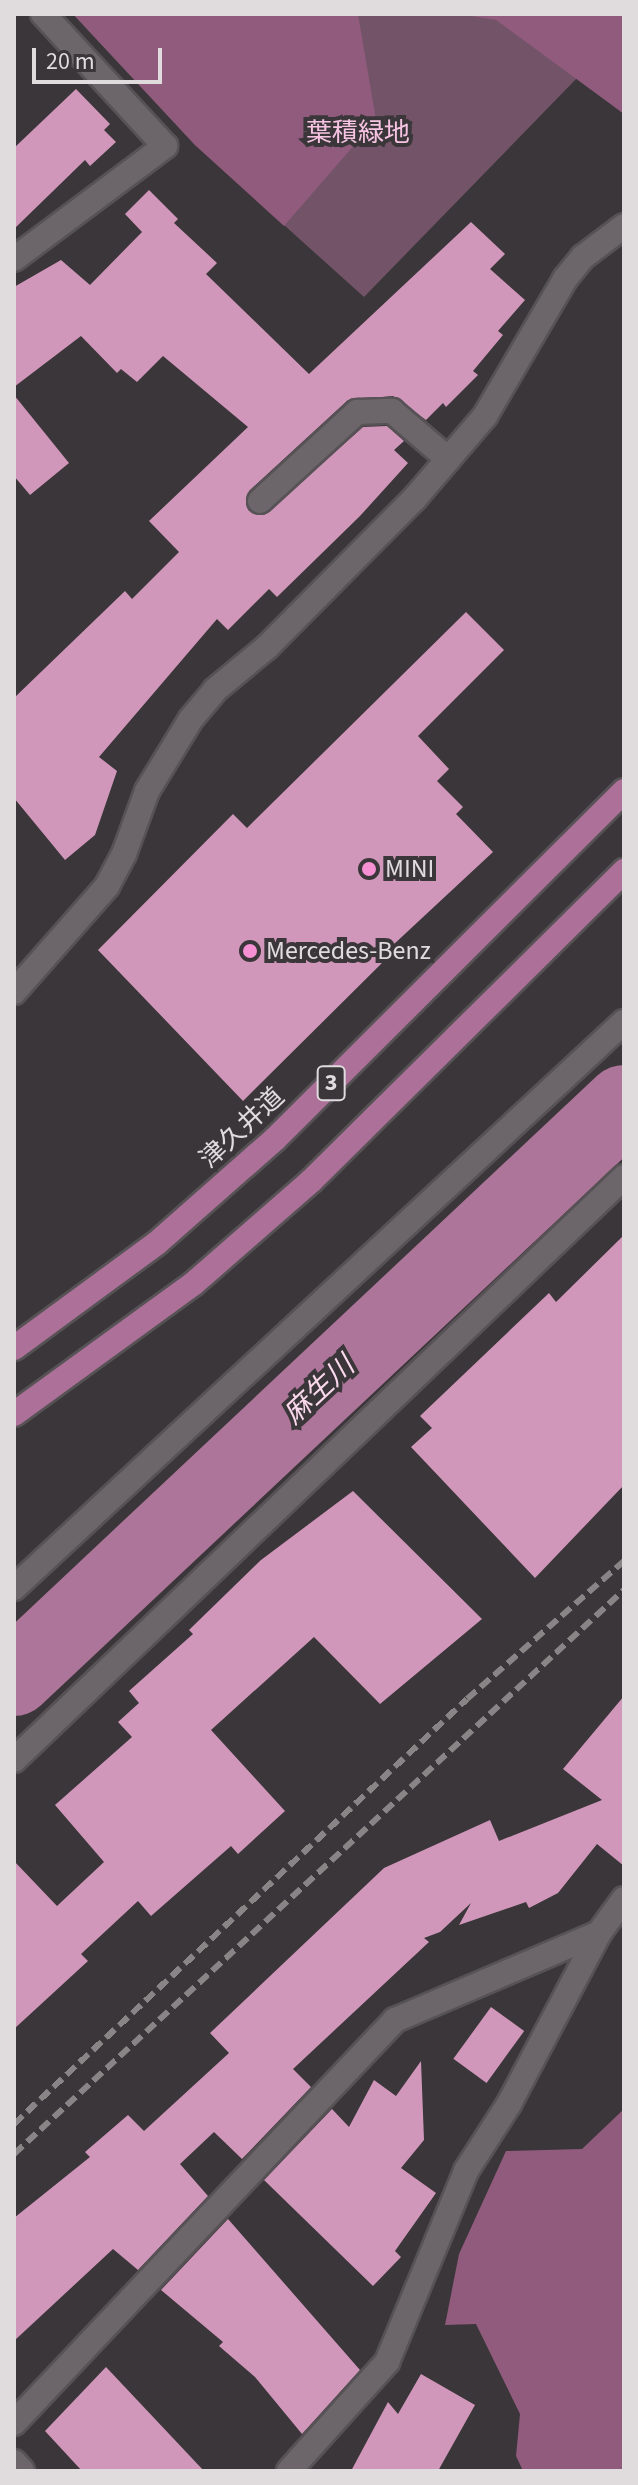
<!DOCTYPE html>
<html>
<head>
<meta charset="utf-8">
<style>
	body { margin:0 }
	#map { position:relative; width:638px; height:2485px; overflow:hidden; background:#3b3639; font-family:"Source Sans 3","Noto Sans JP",sans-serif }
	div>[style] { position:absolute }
	.green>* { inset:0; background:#735367 }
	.forest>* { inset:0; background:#905b7d }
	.river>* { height:78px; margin:-39px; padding:0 39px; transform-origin:39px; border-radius:39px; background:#ad7599 }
	.building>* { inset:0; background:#d197bb; transform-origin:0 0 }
	.roads { filter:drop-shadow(2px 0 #575255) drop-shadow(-2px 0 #575255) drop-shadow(0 2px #575255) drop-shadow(0 -2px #575255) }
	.street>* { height:24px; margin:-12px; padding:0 12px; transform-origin:12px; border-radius:12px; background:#6c666a }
	.primary>* { height:24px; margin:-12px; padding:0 12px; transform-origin:12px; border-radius:12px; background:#ad7199 }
	.rail>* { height:6px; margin-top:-3px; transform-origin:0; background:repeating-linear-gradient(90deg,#898587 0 12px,transparent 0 18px) }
	.dots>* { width:22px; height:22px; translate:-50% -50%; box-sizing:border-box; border:4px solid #3b3639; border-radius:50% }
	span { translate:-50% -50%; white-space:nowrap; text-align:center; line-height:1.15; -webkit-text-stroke:8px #3b3639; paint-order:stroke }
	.shield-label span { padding:2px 6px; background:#3b3639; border:2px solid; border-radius:6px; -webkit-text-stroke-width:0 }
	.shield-label { font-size:24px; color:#e0dcde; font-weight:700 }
	.park-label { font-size:26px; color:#f6c4e2 }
	.poi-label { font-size:26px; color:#e0dcde }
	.left { translate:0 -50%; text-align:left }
	.street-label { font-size:26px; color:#e0dcde }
	.water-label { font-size:28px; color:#fbd9ed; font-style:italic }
	.frame { position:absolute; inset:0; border:16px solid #e0dcde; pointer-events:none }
	.scale { position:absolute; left:32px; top:48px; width:130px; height:36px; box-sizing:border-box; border:4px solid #e0dcde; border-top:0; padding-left:10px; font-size:24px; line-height:28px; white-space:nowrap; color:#e0dcde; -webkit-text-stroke:6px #3b3639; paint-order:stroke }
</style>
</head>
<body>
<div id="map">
	<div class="green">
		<i style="clip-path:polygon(73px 14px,624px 14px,624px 114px,578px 77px,364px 297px,195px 145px)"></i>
	</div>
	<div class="forest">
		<i style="clip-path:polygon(73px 14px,358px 14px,376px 120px,284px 226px,195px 145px)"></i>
		<i style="clip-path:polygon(459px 14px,624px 14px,624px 114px,496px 20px)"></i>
		<i style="clip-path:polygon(624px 2109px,624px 2471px,523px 2471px,516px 2456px,520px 2414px,476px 2324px,445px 2325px,459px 2254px,506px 2151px,582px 2149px)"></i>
	</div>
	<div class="river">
		<i style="left:14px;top:1677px;width:837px;rotate:-43.21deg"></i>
	</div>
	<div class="building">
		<i style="clip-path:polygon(76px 89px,110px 124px,104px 130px,116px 142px,90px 166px,85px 160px,14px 229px,14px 148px)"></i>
		<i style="clip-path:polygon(149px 190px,178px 219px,174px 223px,217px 263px,206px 274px,309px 374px,471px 222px,505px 254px,490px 269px,525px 300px,498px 331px,503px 335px,473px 371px,478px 375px,446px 407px,443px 403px,426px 420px,393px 396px,348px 400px,249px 491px,248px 510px,264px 515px,363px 427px,387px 426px,404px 441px,394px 450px,408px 463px,360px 516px,277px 597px,269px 589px,228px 630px,217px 619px,99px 757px,117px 771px,95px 835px,65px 860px,14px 798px,14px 698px,125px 591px,132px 599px,179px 552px,149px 521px,248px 427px,163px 356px,137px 382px,121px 369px,117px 373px,81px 336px,14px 387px,14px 287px,61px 260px,90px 285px,142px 232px,125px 214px)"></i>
		<i style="clip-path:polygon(14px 395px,69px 463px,30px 495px,14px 476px)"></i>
		<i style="clip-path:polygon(466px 612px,504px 650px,418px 736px,449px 769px,437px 781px,463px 807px,456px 814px,493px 852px,378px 959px,382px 963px,243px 1101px,98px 950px,233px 814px,247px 828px)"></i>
		<i style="clip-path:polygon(624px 1235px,624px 1485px,535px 1578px,411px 1447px,432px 1428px,420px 1416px,549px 1293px,556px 1302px)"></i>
		<i style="clip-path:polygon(353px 1491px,482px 1619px,380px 1704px,314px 1637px,211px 1730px,285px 1811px,238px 1854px,231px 1846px,151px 1916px,138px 1901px,81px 1954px,88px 1961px,14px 2029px,14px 1861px,57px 1906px,104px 1862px,55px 1805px,132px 1737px,118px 1722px,139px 1703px,129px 1691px,193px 1634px,189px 1630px,261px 1560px)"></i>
		<i style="clip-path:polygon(624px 1696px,624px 1866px,597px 1844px,558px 1893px,529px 1908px,526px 1902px,459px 1925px,471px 1903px,440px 1932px,424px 1938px,429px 1942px,293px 2069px,311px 2087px,242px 2159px,214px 2132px,180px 2164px,208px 2196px,138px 2270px,113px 2249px,14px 2341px,14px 2218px,90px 2157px,85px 2152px,128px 2115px,144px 2131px,229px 2053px,210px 2033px,384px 1868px,490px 1820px,499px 1841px,602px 1800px,563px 1769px)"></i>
		<i style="left:491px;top:2007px;width:41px;height:64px;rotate:36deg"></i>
		<i style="clip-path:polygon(421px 2061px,424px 2140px,401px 2168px,436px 2193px,395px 2251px,401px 2257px,373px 2286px,264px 2180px,332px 2109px,349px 2127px,374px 2080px,396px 2096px)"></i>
		<i style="clip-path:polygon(228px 2219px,360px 2370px,302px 2434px,255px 2377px,219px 2346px,223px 2342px,161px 2290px)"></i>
		<i style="clip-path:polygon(106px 2367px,204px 2471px,82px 2471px,45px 2431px)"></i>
		<i style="clip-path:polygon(421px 2374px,475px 2405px,438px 2471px,351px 2471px,388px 2402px,398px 2414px)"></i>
	</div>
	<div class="roads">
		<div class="street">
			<i style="left:14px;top:259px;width:189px;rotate:-36.8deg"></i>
			<i style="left:165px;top:146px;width:180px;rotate:-132.7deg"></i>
			<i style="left:260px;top:501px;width:132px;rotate:-42.5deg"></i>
			<i style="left:357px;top:412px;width:35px;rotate:-2deg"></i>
			<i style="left:392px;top:411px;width:74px;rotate:40.6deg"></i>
			<i style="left:14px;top:992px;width:141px;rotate:-48.7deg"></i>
			<i style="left:107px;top:886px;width:36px;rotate:-62deg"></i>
			<i style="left:124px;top:854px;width:67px;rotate:-69.9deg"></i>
			<i style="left:147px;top:791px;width:84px;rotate:-58.6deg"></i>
			<i style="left:191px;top:719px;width:38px;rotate:-50deg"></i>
			<i style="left:215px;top:690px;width:67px;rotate:-39.6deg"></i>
			<i style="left:267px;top:647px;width:210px;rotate:-45.2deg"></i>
			<i style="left:415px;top:498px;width:108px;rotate:-49.5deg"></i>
			<i style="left:485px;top:416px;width:159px;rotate:-59.7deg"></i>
			<i style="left:565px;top:279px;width:28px;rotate:-51deg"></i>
			<i style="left:583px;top:257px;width:51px;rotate:-37.1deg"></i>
			<i style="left:14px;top:1588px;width:832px;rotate:-42.86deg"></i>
			<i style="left:14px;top:1760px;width:844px;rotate:-43.7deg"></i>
			<i style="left:14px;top:2423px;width:555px;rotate:-46.61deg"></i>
			<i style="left:395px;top:2020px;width:222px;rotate:-23.1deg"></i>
			<i style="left:14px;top:2462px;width:12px;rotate:48deg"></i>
			<i style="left:289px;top:2471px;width:147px;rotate:-48deg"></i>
			<i style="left:387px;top:2362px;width:207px;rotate:-67.5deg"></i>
			<i style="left:466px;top:2171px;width:80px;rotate:-57.3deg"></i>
			<i style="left:509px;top:2104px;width:193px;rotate:-62.2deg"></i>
			<i style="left:599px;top:1933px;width:42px;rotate:-53.7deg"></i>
		</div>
		<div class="primary">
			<i style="left:14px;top:1348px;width:177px;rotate:-36.3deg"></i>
			<i style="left:157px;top:1243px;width:157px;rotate:-41.4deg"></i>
			<i style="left:275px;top:1139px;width:493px;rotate:-44.9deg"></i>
			<i style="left:14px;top:1414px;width:221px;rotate:-36deg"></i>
			<i style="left:193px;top:1284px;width:157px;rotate:-41.1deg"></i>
			<i style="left:311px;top:1181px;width:441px;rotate:-44.7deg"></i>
		</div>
	</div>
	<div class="rail">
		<i style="left:14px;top:2124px;width:621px;rotate:-43.17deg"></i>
		<i style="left:467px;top:1699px;width:209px;rotate:-41.3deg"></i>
		<i style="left:14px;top:2154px;width:831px;rotate:-42.76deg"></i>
	</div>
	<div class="dots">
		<i style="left:369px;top:869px;background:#f591d2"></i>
		<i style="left:250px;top:951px;background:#f591d2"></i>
	</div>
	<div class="shield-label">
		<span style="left:331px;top:1083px">3</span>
	</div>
	<div class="park-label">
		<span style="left:358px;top:133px">葉積緑地</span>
	</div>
	<div class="poi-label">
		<span class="left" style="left:385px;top:869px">MINI</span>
		<span class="left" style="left:266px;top:951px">Mercedes-Benz</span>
	</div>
	<div class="street-label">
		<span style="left:242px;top:1128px;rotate:-43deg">津久井道</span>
	</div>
	<div class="water-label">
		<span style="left:319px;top:1390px;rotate:-43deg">麻生川</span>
	</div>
	<div class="frame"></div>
	<div class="scale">20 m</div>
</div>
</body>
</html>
